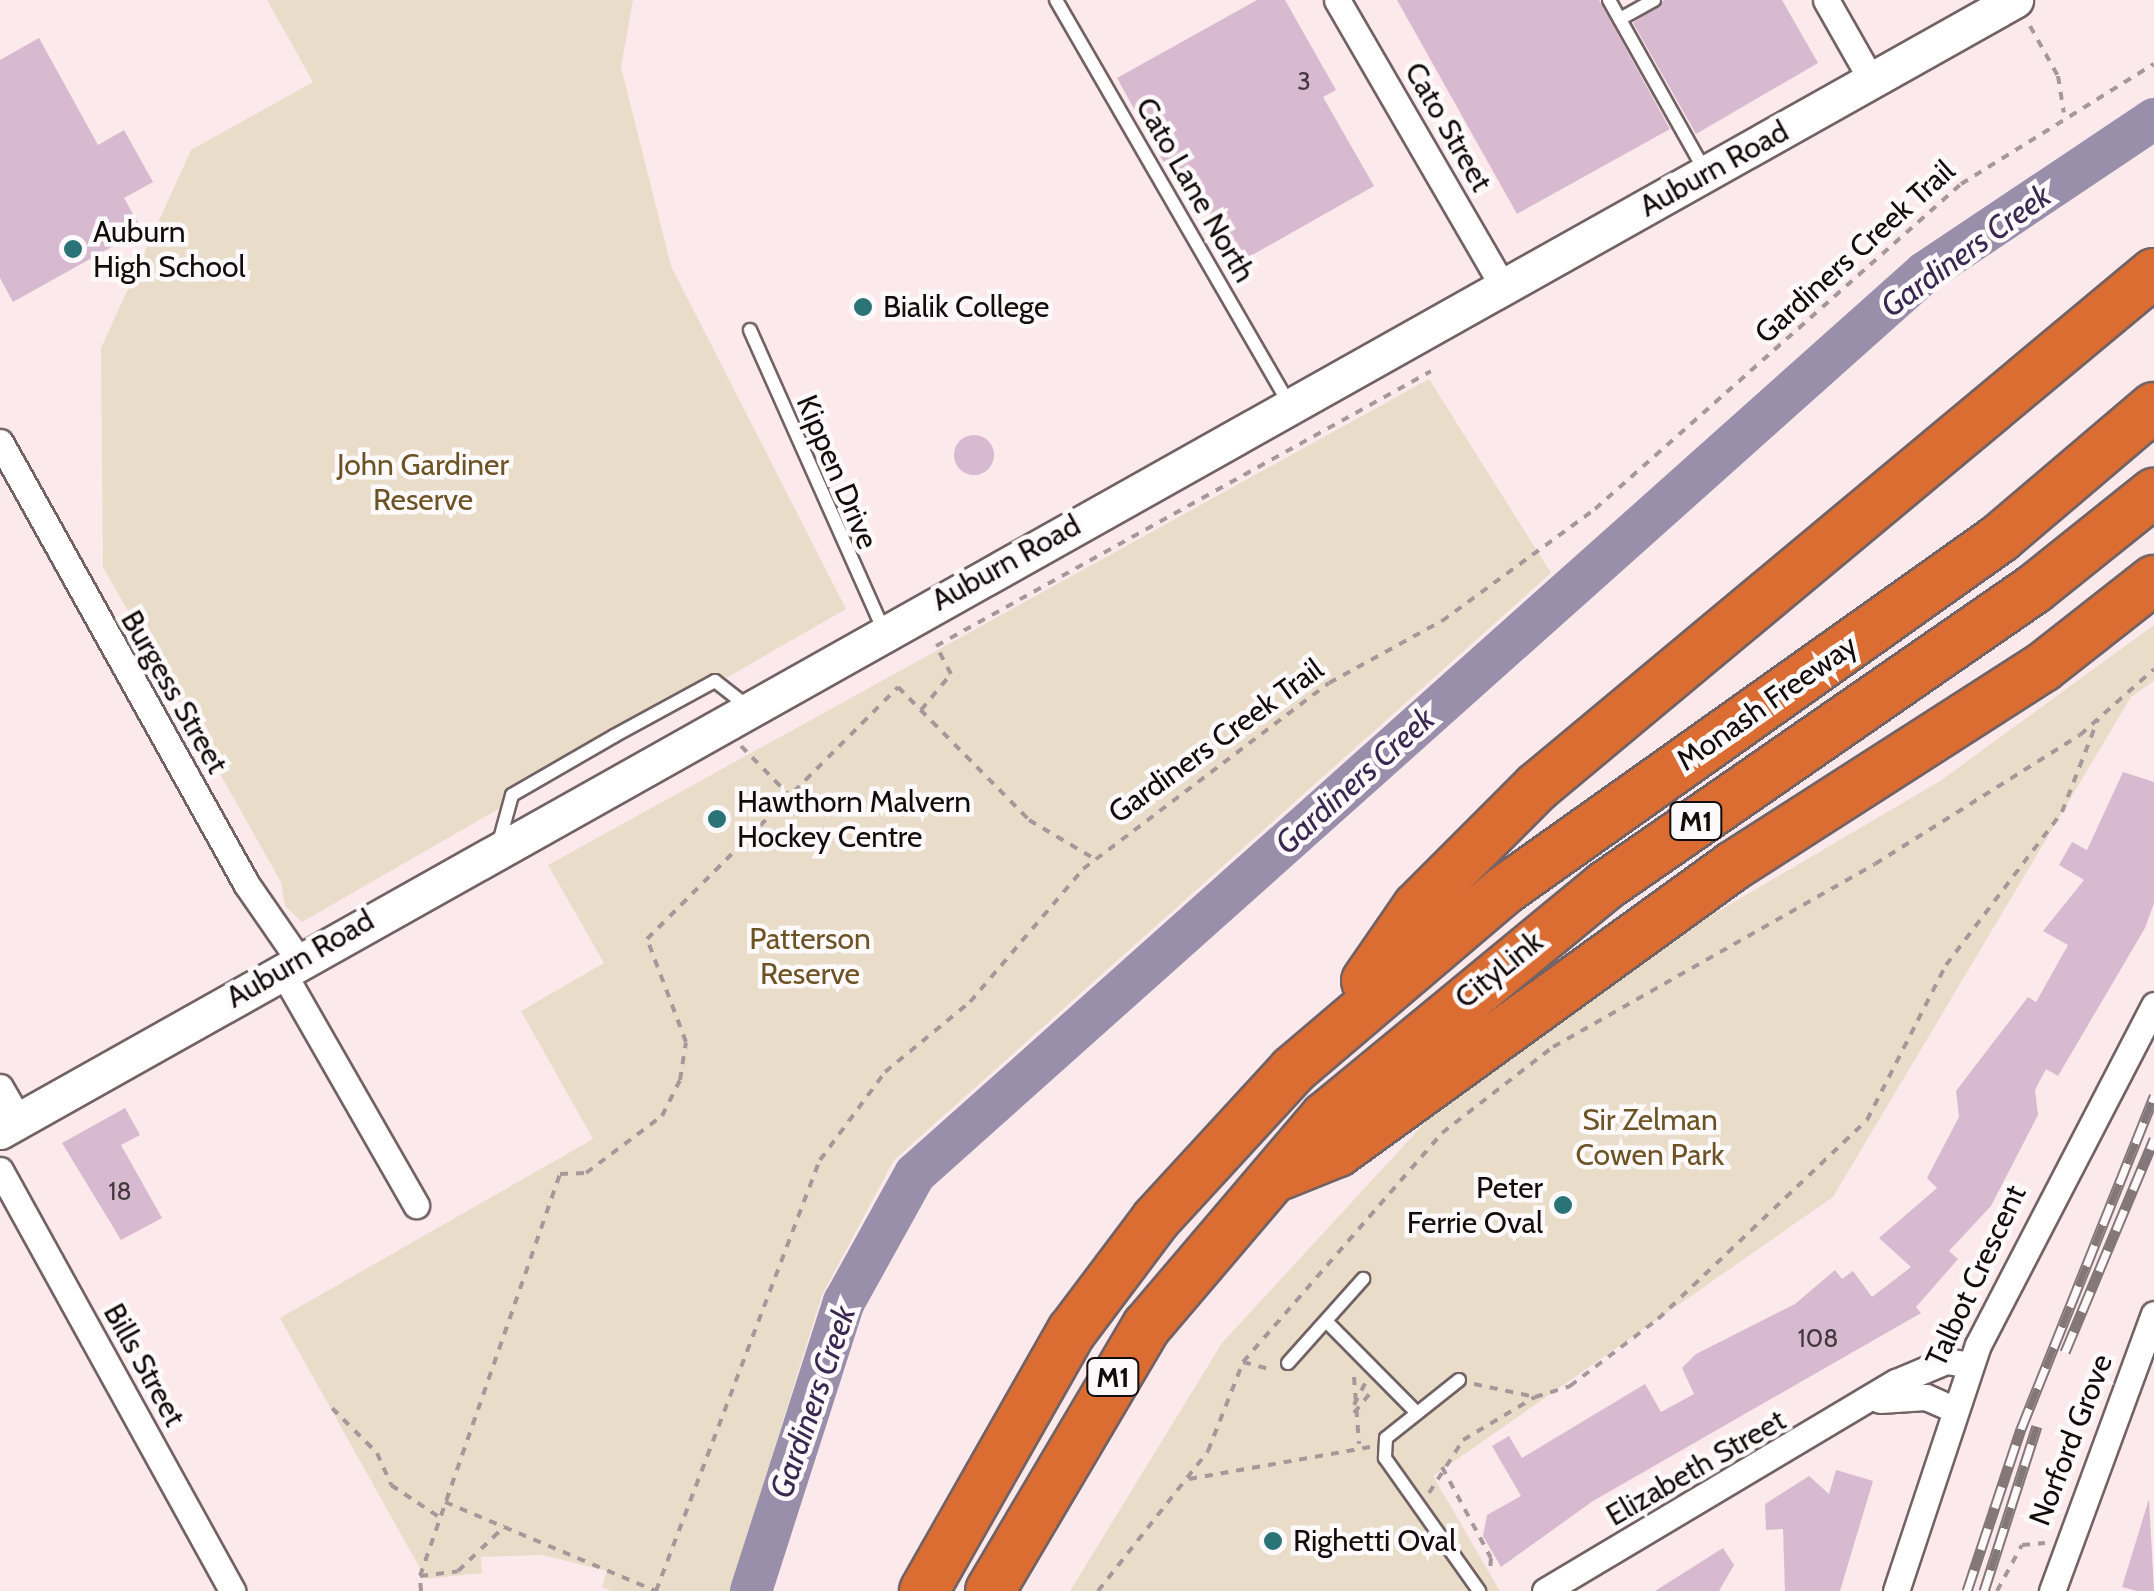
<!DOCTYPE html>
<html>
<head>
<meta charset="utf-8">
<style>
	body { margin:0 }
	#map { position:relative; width:2154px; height:1591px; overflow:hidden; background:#fce9eb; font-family:Cabin,sans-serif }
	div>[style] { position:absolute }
	.green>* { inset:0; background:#e9ddca }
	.river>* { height:42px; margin:-21px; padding:0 21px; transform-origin:21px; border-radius:21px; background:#998fab }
	.building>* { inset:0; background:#d7bacf }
	.round { border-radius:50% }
	.path>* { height:4px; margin-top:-2px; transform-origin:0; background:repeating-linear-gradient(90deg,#a6989a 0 8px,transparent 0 16px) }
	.roads { filter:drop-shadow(2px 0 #726264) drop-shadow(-2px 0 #726264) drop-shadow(0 2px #726264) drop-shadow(0 -2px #726264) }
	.service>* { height:12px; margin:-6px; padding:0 6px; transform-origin:6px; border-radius:6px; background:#fff }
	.minor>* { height:25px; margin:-12.5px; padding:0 12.5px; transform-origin:12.5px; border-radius:12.5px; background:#fff }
	.secondary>* { height:35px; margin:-17.5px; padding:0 17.5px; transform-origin:17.5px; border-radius:17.5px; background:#fff }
	.motorway>* { height:48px; margin:-24px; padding:0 24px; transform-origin:24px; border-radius:24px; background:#db6d33 }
	.rail>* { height:11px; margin-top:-5.5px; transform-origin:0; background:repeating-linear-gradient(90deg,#fefafb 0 22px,#847779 0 44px); box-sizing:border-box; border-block:2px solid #847779 }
	.dots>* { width:28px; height:28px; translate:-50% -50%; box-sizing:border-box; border:5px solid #fefafb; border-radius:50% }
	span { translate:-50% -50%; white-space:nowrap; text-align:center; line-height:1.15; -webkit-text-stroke:9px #fefafb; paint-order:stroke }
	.number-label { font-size:25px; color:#43383e }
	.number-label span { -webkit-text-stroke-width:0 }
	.shield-label span { padding:2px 8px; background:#fefafb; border:2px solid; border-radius:8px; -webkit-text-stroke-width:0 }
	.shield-label { font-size:28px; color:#120c0d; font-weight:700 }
	.street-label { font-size:30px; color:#120c0d }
	.poi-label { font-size:30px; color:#120c0d }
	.left { translate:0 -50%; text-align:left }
	.right { translate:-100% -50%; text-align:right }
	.park-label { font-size:30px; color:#6d5324 }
	.water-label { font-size:32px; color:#3a2850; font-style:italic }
</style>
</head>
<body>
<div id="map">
	<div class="green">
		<i style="clip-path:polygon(267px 0,633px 0,621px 67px,671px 266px,846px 609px,302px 922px,285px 906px,281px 882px,103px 567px,101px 348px,191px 150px,313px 82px)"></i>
		<i style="clip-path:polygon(1429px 379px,1551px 573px,894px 1160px,822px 1295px,730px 1591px,611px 1591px,602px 1587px,607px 1571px,542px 1555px,481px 1557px,482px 1573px,426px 1579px,280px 1318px,593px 1139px,521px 1011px,604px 963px,548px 865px)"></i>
		<i style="clip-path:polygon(2154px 625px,2154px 681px,2131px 697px,1833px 1197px,1433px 1476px,1500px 1591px,1070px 1591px,1222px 1343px,1432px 1115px,1649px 952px,1940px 781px)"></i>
	</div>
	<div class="river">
		<i style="left:751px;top:1591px;width:304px;rotate:-72.2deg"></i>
		<i style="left:844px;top:1302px;width:146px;rotate:-61deg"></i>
		<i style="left:915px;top:1174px;width:1353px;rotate:-41.76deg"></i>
		<i style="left:1924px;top:273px;width:277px;rotate:-33.8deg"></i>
	</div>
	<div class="building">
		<i style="clip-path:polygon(1257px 0,1285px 0,1336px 90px,1323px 97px,1374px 186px,1238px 263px,1187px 173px,1169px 172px,1117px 78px)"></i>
		<i style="clip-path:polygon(1397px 0,1599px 0,1670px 129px,1517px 214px)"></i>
		<i style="clip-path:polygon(1664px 0,1782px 0,1818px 63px,1696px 134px,1633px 23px)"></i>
		<i style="clip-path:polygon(39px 38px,98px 145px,124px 130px,153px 182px,124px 198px,142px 230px,13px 302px,0 278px,0 60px)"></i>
		<i class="round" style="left:954px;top:435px;width:40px;height:40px"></i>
		<i style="clip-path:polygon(2123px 772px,2154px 782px,2154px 903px,2145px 928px,2058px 1076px,2046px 1069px,2035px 1090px,2038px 1115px,1991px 1206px,1949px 1251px,1958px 1259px,1916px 1307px,1921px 1313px,1593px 1501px,1501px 1567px,1483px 1536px,1487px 1515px,1521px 1496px,1492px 1446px,1509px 1436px,1522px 1458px,1645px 1384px,1661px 1412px,1694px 1394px,1682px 1368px,1696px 1354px,1795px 1304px,1835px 1270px,1842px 1279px,1853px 1271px,1872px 1297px,1911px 1267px,1879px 1238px,1937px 1188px,1927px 1178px,1959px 1117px,1956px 1091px,2028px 997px,2036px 1002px,2068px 945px,2043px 931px,2084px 880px,2059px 865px,2072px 842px,2087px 850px)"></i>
		<i style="clip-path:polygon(125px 1108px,140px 1135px,121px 1145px,162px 1218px,121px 1240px,62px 1143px)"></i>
		<i style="clip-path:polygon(1836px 1470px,1873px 1481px,1840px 1591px,1785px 1591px,1783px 1529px,1766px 1530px,1765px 1504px,1809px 1476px,1829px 1494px)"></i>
		<i style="clip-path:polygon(2149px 1499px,2154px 1591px,2137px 1591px,2122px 1587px)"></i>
		<i style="clip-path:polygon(1723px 1548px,1734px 1565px,1719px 1591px,1655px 1591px)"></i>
	</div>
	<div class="path">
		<i style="left:2030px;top:26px;width:57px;rotate:60.8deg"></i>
		<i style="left:2058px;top:76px;width:37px;rotate:81deg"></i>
		<i style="left:921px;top:710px;width:47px;rotate:-50.2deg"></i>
		<i style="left:951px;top:674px;width:32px;rotate:-118deg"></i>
		<i style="left:936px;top:646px;width:566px;rotate:-29.05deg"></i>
		<i style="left:741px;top:746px;width:70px;rotate:45.6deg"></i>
		<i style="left:1243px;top:1362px;width:30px;rotate:15deg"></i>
		<i style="left:1354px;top:1377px;width:67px;rotate:85.7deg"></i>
		<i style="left:1474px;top:1384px;width:62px;rotate:12deg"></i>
		<i style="left:1535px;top:1397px;width:37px;rotate:-17deg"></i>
		<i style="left:1570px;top:1386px;width:111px;rotate:-37.3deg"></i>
		<i style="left:1658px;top:1319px;width:289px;rotate:-43.6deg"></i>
		<i style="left:1867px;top:1120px;width:174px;rotate:-63deg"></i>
		<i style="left:1946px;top:965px;width:192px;rotate:-52.8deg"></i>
		<i style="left:2062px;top:812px;width:100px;rotate:-68.8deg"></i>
		<i style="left:1354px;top:1405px;width:25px;rotate:-63deg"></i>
		<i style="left:332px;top:1408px;width:64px;rotate:45deg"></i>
		<i style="left:377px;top:1453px;width:35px;rotate:66deg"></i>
		<i style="left:391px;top:1485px;width:58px;rotate:33.7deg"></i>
		<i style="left:1354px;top:1413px;width:26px;rotate:-51deg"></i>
		<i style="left:1442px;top:1467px;width:103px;rotate:61.7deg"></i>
		<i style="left:1491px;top:1558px;width:16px;rotate:94deg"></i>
		<i style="left:1189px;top:1479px;width:184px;rotate:-10deg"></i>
		<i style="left:1429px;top:1493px;width:63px;rotate:-57.3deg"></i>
		<i style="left:1463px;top:1440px;width:84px;rotate:-30.8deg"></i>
		<i style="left:445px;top:1502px;width:229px;rotate:22.9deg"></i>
		<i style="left:420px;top:1576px;width:426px;rotate:-70.8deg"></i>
		<i style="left:560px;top:1174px;width:26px;rotate:-2deg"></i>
		<i style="left:586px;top:1173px;width:95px;rotate:-36.9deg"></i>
		<i style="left:662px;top:1116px;width:40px;rotate:-63.4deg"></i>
		<i style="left:680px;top:1080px;width:38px;rotate:-81deg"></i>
		<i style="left:686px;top:1042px;width:110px;rotate:-110.7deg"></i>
		<i style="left:647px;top:939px;width:356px;rotate:-45.1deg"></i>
		<i style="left:898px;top:687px;width:187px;rotate:45.4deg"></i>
		<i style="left:1029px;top:820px;width:77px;rotate:30.6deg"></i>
		<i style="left:421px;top:1591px;width:15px;rotate:-94deg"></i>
		<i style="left:420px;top:1576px;width:38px;rotate:-7deg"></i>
		<i style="left:458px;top:1571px;width:65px;rotate:-43.8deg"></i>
		<i style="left:656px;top:1591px;width:461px;rotate:-69.2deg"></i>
		<i style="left:820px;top:1160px;width:109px;rotate:-53.5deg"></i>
		<i style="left:885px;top:1072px;width:110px;rotate:-39.5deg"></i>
		<i style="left:970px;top:1002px;width:175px;rotate:-49.6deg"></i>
		<i style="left:1083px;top:869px;width:308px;rotate:-37.1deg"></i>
		<i style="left:1329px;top:683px;width:129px;rotate:-28.8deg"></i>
		<i style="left:1442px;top:621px;width:190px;rotate:-36.2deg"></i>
		<i style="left:1595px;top:509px;width:489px;rotate:-41.6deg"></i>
		<i style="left:1961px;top:184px;width:227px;rotate:-31.9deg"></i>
		<i style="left:1098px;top:1591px;width:178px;rotate:-51.8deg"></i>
		<i style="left:1208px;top:1451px;width:96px;rotate:-68.5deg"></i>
		<i style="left:1243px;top:1362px;width:303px;rotate:-49deg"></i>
		<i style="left:1442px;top:1133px;width:140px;rotate:-37.8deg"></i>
		<i style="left:1553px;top:1047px;width:370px;rotate:-29.6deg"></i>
		<i style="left:1875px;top:864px;width:242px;rotate:-32.2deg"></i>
		<i style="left:2080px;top:735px;width:99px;rotate:-41.7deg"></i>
		<i style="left:1997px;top:1591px;width:52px;rotate:-61.5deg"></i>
		<i style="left:2022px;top:1545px;width:23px;rotate:-5deg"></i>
	</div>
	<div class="roads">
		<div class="service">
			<i style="left:1056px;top:0;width:466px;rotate:60deg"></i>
			<i style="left:1609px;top:0;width:196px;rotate:60.7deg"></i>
			<i style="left:1620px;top:19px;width:39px;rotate:-29deg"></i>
			<i style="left:750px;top:330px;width:329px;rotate:66deg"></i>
			<i style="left:498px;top:846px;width:53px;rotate:-74.6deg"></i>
			<i style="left:512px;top:795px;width:118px;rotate:-30deg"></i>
			<i style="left:614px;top:736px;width:115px;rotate:-28.6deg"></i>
			<i style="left:715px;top:681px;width:41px;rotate:38deg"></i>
			<i style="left:1327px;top:1322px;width:128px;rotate:45.3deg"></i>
			<i style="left:1288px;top:1363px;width:113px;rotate:-48.2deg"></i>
			<i style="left:1459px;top:1380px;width:93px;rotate:141.5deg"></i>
			<i style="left:1386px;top:1438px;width:20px;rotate:93deg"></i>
			<i style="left:1385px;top:1458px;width:163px;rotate:54.7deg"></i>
		</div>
		<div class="minor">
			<i style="left:1337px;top:0;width:331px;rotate:59.9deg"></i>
			<i style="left:1826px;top:0;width:93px;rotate:60.4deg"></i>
			<i style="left:0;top:442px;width:507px;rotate:60.86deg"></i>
			<i style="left:247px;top:885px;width:91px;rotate:55.3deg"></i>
			<i style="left:282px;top:971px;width:270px;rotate:60.2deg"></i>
			<i style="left:0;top:1087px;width:38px;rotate:60deg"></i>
			<i style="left:0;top:1170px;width:481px;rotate:61.1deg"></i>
			<i style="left:1880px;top:1400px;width:46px;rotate:-3.7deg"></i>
			<i style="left:1926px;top:1397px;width:30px;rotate:24deg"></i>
			<i style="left:1545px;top:1591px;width:409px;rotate:-30.8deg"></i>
			<i style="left:1896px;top:1382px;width:54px;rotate:-22.8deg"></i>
			<i style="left:1946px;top:1361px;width:24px;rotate:9deg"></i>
			<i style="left:1896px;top:1591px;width:259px;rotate:-71.6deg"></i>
			<i style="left:1978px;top:1345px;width:383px;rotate:-62.6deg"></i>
			<i style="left:2052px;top:1591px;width:295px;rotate:-69.8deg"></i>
		</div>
		<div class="secondary">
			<i style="left:0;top:1131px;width:2311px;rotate:-29.31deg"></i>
		</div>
		<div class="motorway">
			<i style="left:1366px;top:981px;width:90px;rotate:-55.4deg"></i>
			<i style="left:1417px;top:907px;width:170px;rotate:-45deg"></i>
			<i style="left:1537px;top:787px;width:803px;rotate:-39.8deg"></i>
			<i style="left:1281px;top:1175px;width:61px;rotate:-22deg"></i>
			<i style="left:1338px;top:1152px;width:488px;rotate:-35.9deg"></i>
			<i style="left:1733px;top:866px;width:368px;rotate:-32.7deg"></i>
			<i style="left:2043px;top:667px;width:141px;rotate:-38.1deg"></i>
			<i style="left:924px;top:1591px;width:299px;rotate:-60.4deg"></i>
			<i style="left:1072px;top:1331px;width:140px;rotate:-53.1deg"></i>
			<i style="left:1156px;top:1219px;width:202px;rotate:-47.4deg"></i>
			<i style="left:1293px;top:1070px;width:276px;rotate:-40.4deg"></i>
			<i style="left:1503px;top:891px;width:610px;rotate:-35.38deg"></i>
			<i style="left:2000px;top:538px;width:202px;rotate:-40.4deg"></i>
			<i style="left:990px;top:1591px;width:308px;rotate:-59.4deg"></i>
			<i style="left:1147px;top:1326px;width:275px;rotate:-49.6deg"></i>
			<i style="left:1325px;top:1117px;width:363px;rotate:-39.5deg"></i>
			<i style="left:1605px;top:886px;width:522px;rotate:-34.7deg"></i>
			<i style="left:2034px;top:589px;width:154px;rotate:-38.7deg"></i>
		</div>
	</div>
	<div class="rail">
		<i style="left:2065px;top:1352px;width:231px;rotate:-67.3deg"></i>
		<i style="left:1967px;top:1591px;width:171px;rotate:-71.6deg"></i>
		<i style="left:2021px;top:1429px;width:359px;rotate:-68.2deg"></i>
		<i style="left:1984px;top:1591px;width:173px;rotate:-72.2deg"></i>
	</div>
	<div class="dots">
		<i style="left:73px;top:249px;background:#2a7478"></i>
		<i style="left:863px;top:307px;background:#2a7478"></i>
		<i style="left:717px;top:819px;background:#2a7478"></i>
		<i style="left:1563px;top:1205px;background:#2a7478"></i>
		<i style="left:1273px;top:1541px;background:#2a7478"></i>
	</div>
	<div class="number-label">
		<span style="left:1304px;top:81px">3</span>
		<span style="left:120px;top:1191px">18</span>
		<span style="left:1818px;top:1338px">108</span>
	</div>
	<div class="shield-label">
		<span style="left:1696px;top:821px">M1</span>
		<span style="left:1113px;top:1377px">M1</span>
	</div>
	<div class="street-label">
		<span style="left:1448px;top:127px;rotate:60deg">Cato Street</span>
		<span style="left:1714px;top:169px;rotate:-29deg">Auburn Road</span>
		<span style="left:1195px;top:190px;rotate:60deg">Cato Lane North</span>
		<span style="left:1855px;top:252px;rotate:-42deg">Gardiners Creek Trail</span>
		<span style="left:837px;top:472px;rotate:67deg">Kippen Drive</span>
		<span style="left:1006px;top:563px;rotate:-29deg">Auburn Road</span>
		<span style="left:174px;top:692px;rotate:60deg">Burgess Street</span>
		<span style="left:1767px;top:703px;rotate:-35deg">Monash Freeway</span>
		<span style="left:1216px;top:741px;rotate:-36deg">Gardiners Creek Trail</span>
		<span style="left:300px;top:959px;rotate:-30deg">Auburn Road</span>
		<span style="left:1499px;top:970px;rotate:-39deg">CityLink</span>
		<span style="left:1976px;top:1276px;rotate:-65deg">Talbot Crescent</span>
		<span style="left:144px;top:1365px;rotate:61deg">Bills Street</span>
		<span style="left:2071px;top:1440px;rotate:-69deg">Norford Grove</span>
		<span style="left:1696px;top:1468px;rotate:-30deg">Elizabeth Street</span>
	</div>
	<div class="poi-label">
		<span class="left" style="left:93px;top:249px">Auburn<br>High School</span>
		<span class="left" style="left:883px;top:307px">Bialik College</span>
		<span class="left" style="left:737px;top:819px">Hawthorn Malvern<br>Hockey Centre</span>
		<span class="right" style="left:1543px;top:1205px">Peter<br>Ferrie Oval</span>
		<span class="left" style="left:1293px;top:1541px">Righetti Oval</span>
	</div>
	<div class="park-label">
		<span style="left:423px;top:482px">John Gardiner<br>Reserve</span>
		<span style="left:810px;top:956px">Patterson<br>Reserve</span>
		<span style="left:1650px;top:1137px">Sir Zelman<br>Cowen Park</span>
	</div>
	<div class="water-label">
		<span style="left:1966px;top:251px;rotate:-36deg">Gardiners Creek</span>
		<span style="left:1355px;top:781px;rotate:-42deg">Gardiners Creek</span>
		<span style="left:813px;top:1402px;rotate:-71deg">Gardiners Creek</span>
	</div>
</div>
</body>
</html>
